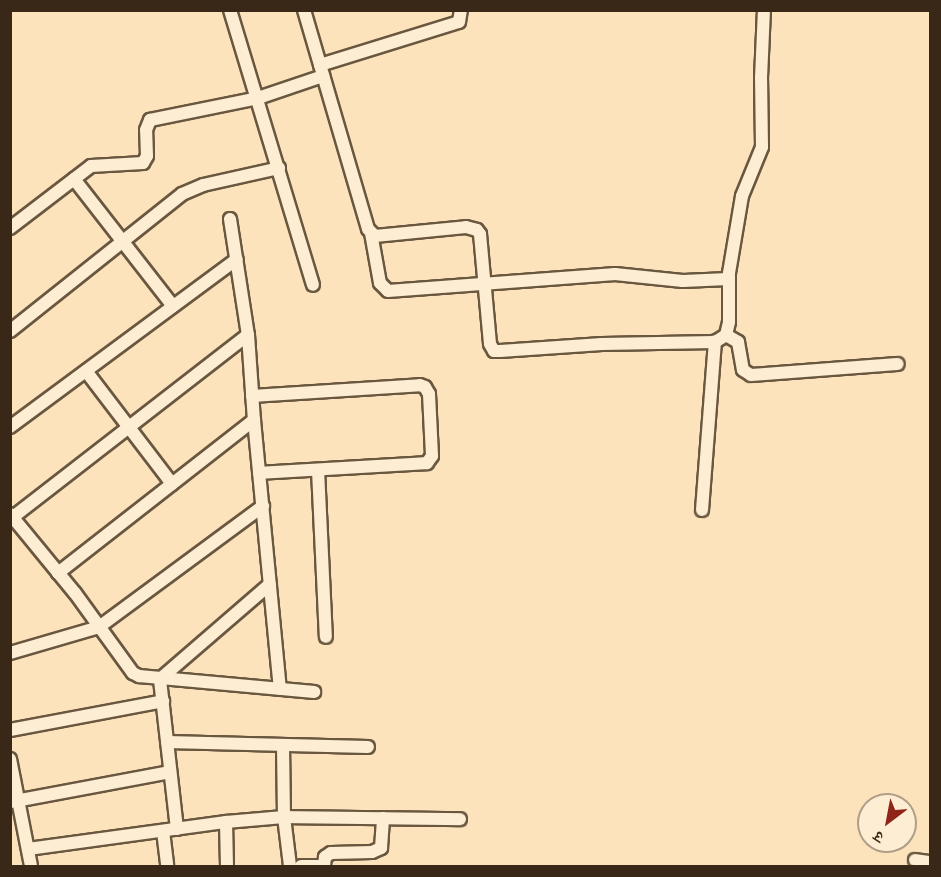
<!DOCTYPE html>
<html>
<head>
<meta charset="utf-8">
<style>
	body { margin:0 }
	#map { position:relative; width:941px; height:877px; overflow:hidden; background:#fce3bb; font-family:"IM FELL French Canon","Noto Serif Devanagari",serif }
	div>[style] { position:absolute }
	.roads { filter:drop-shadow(2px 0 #6a5740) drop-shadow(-2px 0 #6a5740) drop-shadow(0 2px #6a5740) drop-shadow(0 -2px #6a5740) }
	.minor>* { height:12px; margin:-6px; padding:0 6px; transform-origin:6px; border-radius:6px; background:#fdedd3 }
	span { translate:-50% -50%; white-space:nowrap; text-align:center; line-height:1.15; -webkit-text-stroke:5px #fdedd3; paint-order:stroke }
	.frame { position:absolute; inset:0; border:12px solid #392817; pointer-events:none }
	.north { position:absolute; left:857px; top:793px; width:60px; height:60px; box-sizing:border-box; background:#fdedd3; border:2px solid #af9e88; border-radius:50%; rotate:212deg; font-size:16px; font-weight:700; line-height:24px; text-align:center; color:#392817 }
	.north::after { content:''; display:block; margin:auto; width:21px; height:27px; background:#8f2418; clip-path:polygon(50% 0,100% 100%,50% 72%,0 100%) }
</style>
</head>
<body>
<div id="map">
	<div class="roads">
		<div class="minor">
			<i style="left:230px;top:10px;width:287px;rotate:73.2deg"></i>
			<i style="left:304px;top:10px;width:228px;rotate:73.7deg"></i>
			<i style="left:368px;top:229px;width:10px;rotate:45deg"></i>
			<i style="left:375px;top:236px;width:91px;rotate:-5.6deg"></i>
			<i style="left:466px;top:227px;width:11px;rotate:15deg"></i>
			<i style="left:477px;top:230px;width:5px;rotate:53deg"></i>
			<i style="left:480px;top:234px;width:110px;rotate:84.8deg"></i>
			<i style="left:490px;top:344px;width:8px;rotate:60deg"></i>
			<i style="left:494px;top:351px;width:6px"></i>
			<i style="left:500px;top:351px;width:102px;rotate:-3.9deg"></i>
			<i style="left:602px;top:344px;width:113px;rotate:-1deg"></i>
			<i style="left:715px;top:342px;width:13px;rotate:-32deg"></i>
			<i style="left:726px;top:335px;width:13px;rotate:-77deg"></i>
			<i style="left:729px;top:322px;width:49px;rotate:-90deg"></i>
			<i style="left:729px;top:273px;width:78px;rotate:-80.4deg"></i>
			<i style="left:742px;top:196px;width:53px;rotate:-67.8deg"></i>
			<i style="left:762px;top:147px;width:69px;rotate:-90.8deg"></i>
			<i style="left:761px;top:78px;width:68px;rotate:-87.5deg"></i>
			<i style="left:320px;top:65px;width:145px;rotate:-17.2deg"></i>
			<i style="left:459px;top:22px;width:12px;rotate:-81deg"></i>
			<i style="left:74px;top:179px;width:161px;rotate:52.1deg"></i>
			<i style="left:230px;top:219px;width:117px;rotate:81.2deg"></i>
			<i style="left:248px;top:335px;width:85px;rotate:86deg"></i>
			<i style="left:254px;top:420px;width:270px;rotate:84.5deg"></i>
			<i style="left:10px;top:228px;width:102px;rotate:-37.4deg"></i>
			<i style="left:91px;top:166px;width:52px;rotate:-3.3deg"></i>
			<i style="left:143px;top:163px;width:8px;rotate:-60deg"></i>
			<i style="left:147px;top:156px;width:26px;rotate:-92deg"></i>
			<i style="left:146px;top:130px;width:11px;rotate:-68deg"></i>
			<i style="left:150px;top:120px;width:110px;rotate:-11.5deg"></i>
			<i style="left:258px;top:98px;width:69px;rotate:-18.7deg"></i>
			<i style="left:371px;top:233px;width:51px;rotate:79.8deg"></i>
			<i style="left:380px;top:283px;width:11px;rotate:45deg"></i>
			<i style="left:388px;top:291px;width:228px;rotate:-4.3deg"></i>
			<i style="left:615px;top:274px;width:68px;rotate:5.9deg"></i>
			<i style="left:683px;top:281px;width:45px;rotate:-2.5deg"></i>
			<i style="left:10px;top:331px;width:220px;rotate:-38.5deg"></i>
			<i style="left:182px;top:194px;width:23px;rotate:-23deg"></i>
			<i style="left:203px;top:185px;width:78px;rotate:-12.6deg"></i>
			<i style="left:726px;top:335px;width:14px;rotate:30deg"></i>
			<i style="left:738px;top:342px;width:28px;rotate:80deg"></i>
			<i style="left:743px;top:370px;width:9px;rotate:32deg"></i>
			<i style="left:751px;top:375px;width:147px;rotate:-4.3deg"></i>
			<i style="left:86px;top:371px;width:142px;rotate:52.7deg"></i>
			<i style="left:252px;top:396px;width:168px;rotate:-3.7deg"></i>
			<i style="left:420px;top:385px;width:5px;rotate:22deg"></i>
			<i style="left:425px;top:387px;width:8px;rotate:60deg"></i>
			<i style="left:429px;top:394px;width:62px;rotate:87.2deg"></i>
			<i style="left:432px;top:456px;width:9px;rotate:126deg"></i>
			<i style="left:427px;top:463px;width:168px;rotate:176.6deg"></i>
			<i style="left:10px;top:427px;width:282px;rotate:-36.5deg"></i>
			<i style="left:318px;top:470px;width:167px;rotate:87.3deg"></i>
			<i style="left:702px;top:510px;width:169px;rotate:-85.6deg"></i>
			<i style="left:10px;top:514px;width:102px;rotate:50.6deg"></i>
			<i style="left:75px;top:593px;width:99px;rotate:54.1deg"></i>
			<i style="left:133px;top:673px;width:7px;rotate:27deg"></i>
			<i style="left:139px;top:676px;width:176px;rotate:5.2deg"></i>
			<i style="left:13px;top:517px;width:297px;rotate:-37.8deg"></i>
			<i style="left:58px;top:573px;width:249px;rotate:-38deg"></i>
			<i style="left:10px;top:653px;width:93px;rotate:-16.3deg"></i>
			<i style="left:99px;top:627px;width:204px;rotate:-36.4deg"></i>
			<i style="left:10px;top:730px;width:156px;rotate:-10.7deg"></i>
			<i style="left:167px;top:742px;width:201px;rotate:1.4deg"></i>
			<i style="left:283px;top:745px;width:72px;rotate:89.2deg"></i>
			<i style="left:284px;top:817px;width:176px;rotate:0.7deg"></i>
			<i style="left:10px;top:759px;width:109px;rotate:78.9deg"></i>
			<i style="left:10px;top:802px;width:163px;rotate:-10.6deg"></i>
			<i style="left:226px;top:822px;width:44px;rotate:88.7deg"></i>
			<i style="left:177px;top:829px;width:151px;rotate:-96.5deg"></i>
			<i style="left:160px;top:679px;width:145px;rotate:-40.8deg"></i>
			<i style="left:163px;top:831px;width:35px;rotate:83deg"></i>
			<i style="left:28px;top:849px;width:200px;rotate:-7.8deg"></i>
			<i style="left:226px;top:822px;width:58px;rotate:-4.9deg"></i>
			<i style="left:284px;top:817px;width:49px;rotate:83deg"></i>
			<i style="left:915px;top:860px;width:15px;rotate:8deg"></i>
			<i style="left:301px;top:866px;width:20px"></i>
			<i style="left:324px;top:866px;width:9px;rotate:-84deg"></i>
			<i style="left:325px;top:857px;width:7px;rotate:-34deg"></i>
			<i style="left:331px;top:853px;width:41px;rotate:-1.4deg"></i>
			<i style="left:372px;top:852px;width:10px;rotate:-24deg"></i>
			<i style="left:381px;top:848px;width:30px;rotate:-86deg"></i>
		</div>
	</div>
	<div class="frame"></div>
	<div class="north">उ</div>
</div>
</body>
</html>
